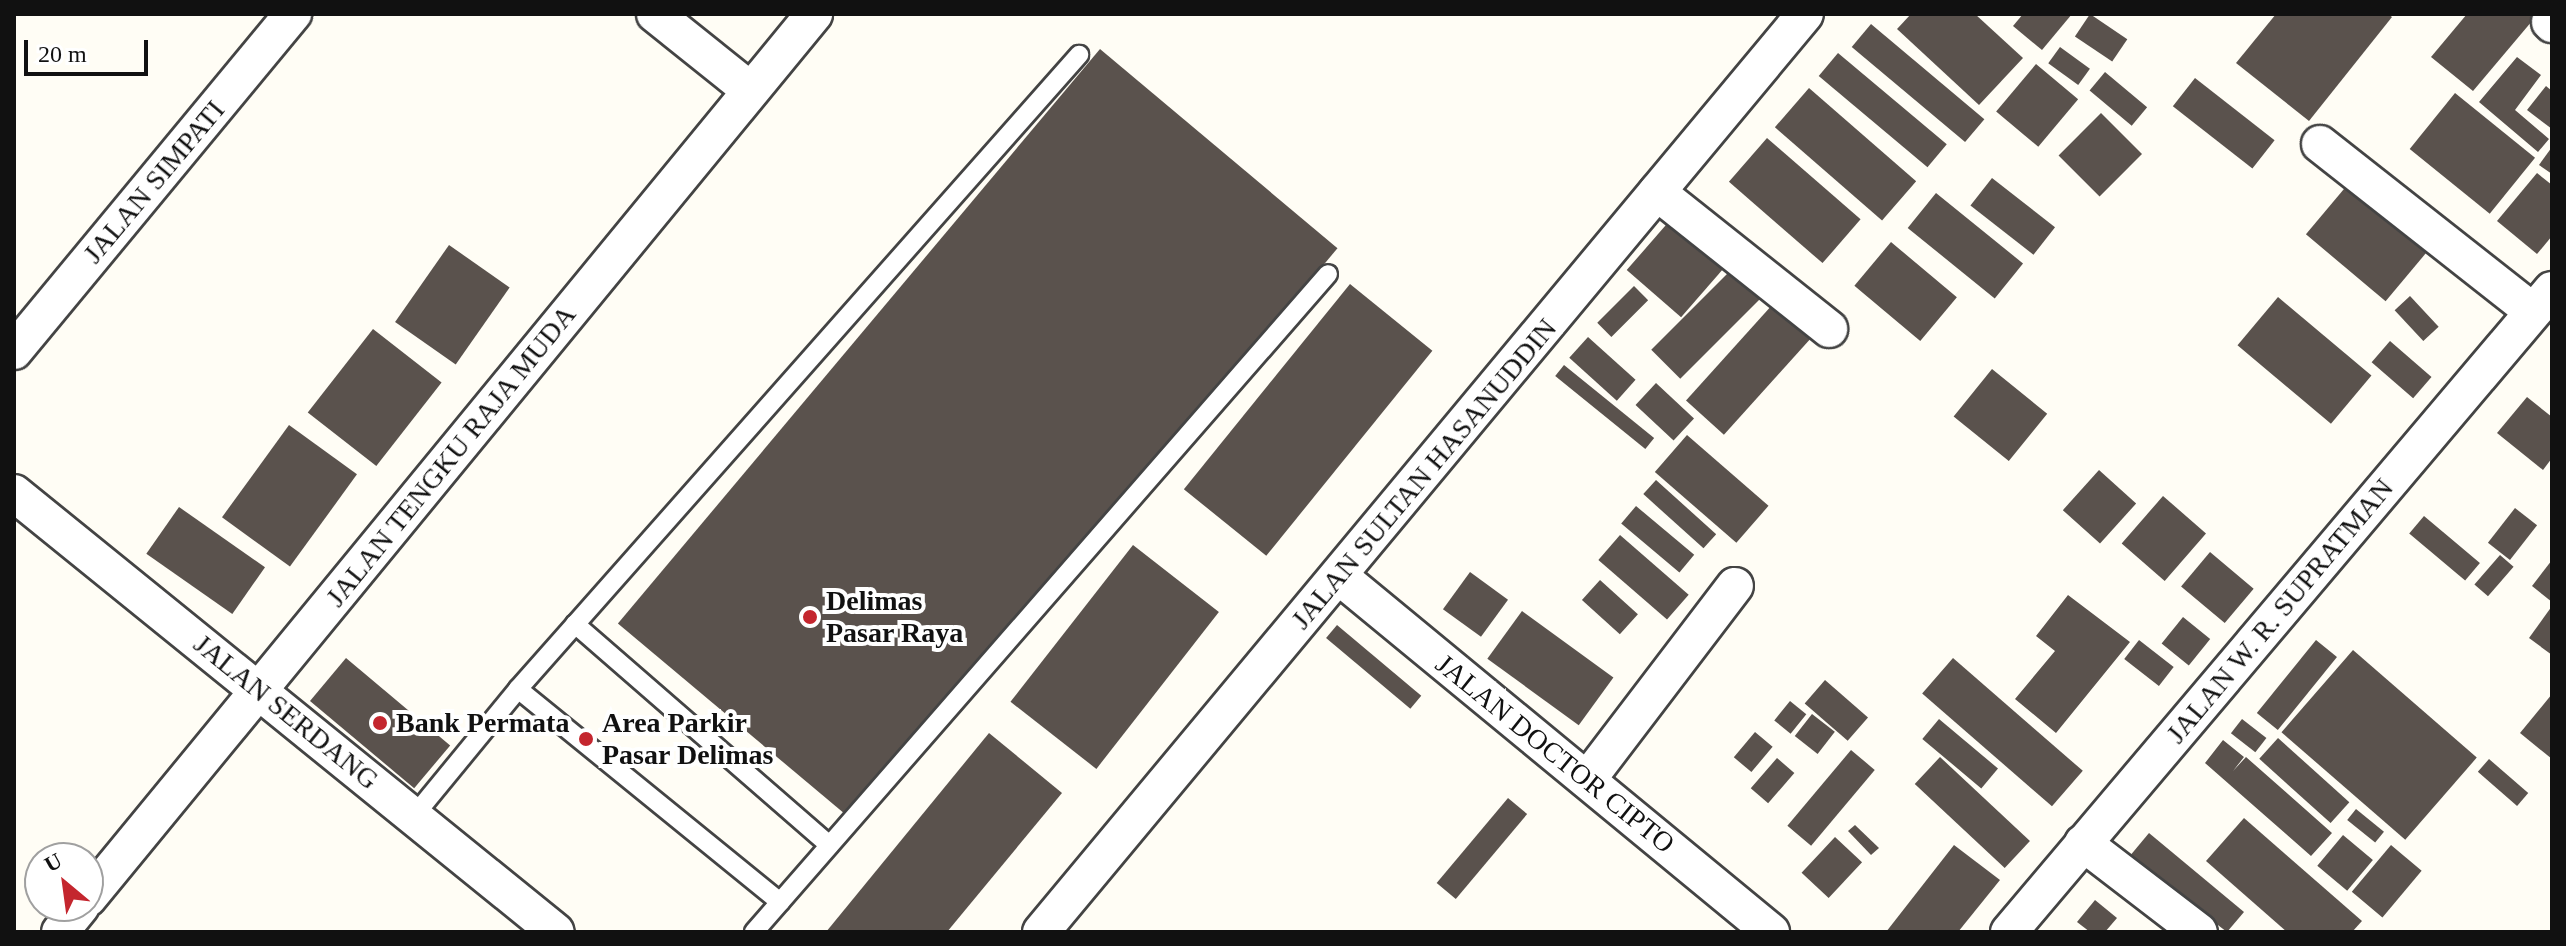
<!DOCTYPE html>
<html>
<head>
<meta charset="utf-8">
<style>
	body { margin:0 }
	#map { position:relative; width:2566px; height:946px; overflow:hidden; background:#fffdf5; font-family:"Times New Roman",serif }
	div>[style] { position:absolute }
	.building>* { inset:0; background:#5a524d; transform-origin:0 0 }
	.roads { filter:drop-shadow(2px 0 #444) drop-shadow(-2px 0 #444) drop-shadow(0 2px #444) drop-shadow(0 -2px #444) }
	.lane>* { height:18px; margin:-9px; padding:0 9px; transform-origin:9px; border-radius:9px; background:#fff }
	.street>* { height:36px; margin:-18px; padding:0 18px; transform-origin:18px; border-radius:18px; background:#fff }
	.dots>* { width:22px; height:22px; translate:-50% -50%; box-sizing:border-box; border:4px solid #fff; border-radius:50% }
	span { translate:-50% -50%; white-space:nowrap; text-align:center; line-height:1.15; -webkit-text-stroke:8px #fff; paint-order:stroke }
	.street-label { font-size:28px; color:#111 }
	.poi-label { font-size:28px; color:#111; font-weight:700 }
	.left { translate:0 -50%; text-align:left }
	.frame { position:absolute; inset:0; border:16px solid #111; pointer-events:none }
	.north { position:absolute; left:24px; top:842px; width:80px; height:80px; box-sizing:border-box; background:#fff; border:2px solid #a0a0a0; border-radius:50%; rotate:331deg; font-size:22px; font-weight:700; line-height:32px; text-align:center; color:#111 }
	.north::after { content:''; display:block; margin:auto; width:28px; height:36px; background:#c4262e; clip-path:polygon(50% 0,100% 100%,50% 72%,0 100%) }
	.scale { position:absolute; left:24px; top:40px; width:124px; height:36px; box-sizing:border-box; border:4px solid #111; border-top:0; padding-left:10px; font-size:24px; line-height:28px; white-space:nowrap; color:#111; -webkit-text-stroke:6px #fff; paint-order:stroke }
</style>
</head>
<body>
<div id="map">
	<div class="building">
		<i style="clip-path:polygon(1911px 14px,1975px 14px,2023px 58px,1979px 105px,1897px 29px)"></i>
		<i style="clip-path:polygon(2023px 14px,2072px 14px,2042px 50px,2013px 26px)"></i>
		<i style="left:2090px;top:14px;width:45px;height:27px;rotate:34deg"></i>
		<i style="clip-path:polygon(2276px 14px,2388px 14px,2392px 17px,2309px 121px,2236px 63px)"></i>
		<i style="clip-path:polygon(2467px 14px,2538px 14px,2473px 91px,2431px 57px)"></i>
		<i style="left:1871px;top:24px;width:148px;height:30px;rotate:40deg"></i>
		<i style="left:2060px;top:47px;width:37px;height:20px;rotate:36deg"></i>
		<i style="left:1100px;top:49px;width:310px;height:750px;rotate:40deg"></i>
		<i style="left:1838px;top:53px;width:142px;height:30px;rotate:40deg"></i>
		<i style="clip-path:polygon(2517px 57px,2541px 75px,2515px 110px,2549px 139px,2538px 152px,2479px 102px)"></i>
		<i style="left:2036px;top:64px;width:55px;height:62px;rotate:40deg"></i>
		<i style="left:2105px;top:72px;width:55px;height:24px;rotate:40deg"></i>
		<i style="left:2195px;top:78px;width:101px;height:36px;rotate:38deg"></i>
		<i style="clip-path:polygon(2546px 86px,2552px 91px,2552px 129px,2527px 110px)"></i>
		<i style="left:1809px;top:88px;width:142px;height:52px;rotate:41deg"></i>
		<i style="left:2455px;top:93px;width:103px;height:72px;rotate:39deg"></i>
		<i style="left:2101px;top:113px;width:58px;height:60px;rotate:45deg"></i>
		<i style="left:1767px;top:138px;width:124px;height:58px;rotate:41deg"></i>
		<i style="clip-path:polygon(2552px 147px,2552px 174px,2539px 165px)"></i>
		<i style="clip-path:polygon(2537px 173px,2552px 185px,2552px 236px,2537px 254px,2497px 221px)"></i>
		<i style="left:1992px;top:178px;width:80px;height:35px;rotate:38deg"></i>
		<i style="left:2349px;top:183px;width:104px;height:67px;rotate:40deg"></i>
		<i style="left:1936px;top:193px;width:112px;height:45px;rotate:39deg"></i>
		<i style="left:1672px;top:218px;width:72px;height:69px;rotate:41deg"></i>
		<i style="left:1891px;top:242px;width:86px;height:57px;rotate:40deg"></i>
		<i style="left:449px;top:245px;width:74px;height:94px;rotate:35deg"></i>
		<i style="left:1734px;top:267px;width:41px;height:117px;rotate:45deg"></i>
		<i style="left:1350px;top:284px;width:106px;height:264px;rotate:39deg"></i>
		<i style="left:1634px;top:286px;width:20px;height:52px;rotate:45deg"></i>
		<i style="left:2410px;top:296px;width:42px;height:21px;rotate:47deg"></i>
		<i style="left:2278px;top:297px;width:122px;height:63px;rotate:40deg"></i>
		<i style="left:1773px;top:304px;width:51px;height:130px;rotate:42deg"></i>
		<i style="left:373px;top:329px;width:87px;height:106px;rotate:38deg"></i>
		<i style="left:1588px;top:337px;width:64px;height:28px;rotate:42deg"></i>
		<i style="left:2390px;top:341px;width:55px;height:28px;rotate:41deg"></i>
		<i style="left:1564px;top:365px;width:116px;height:14px;rotate:39deg"></i>
		<i style="left:1992px;top:369px;width:71px;height:61px;rotate:39deg"></i>
		<i style="left:1656px;top:383px;width:52px;height:30px;rotate:43deg"></i>
		<i style="clip-path:polygon(2527px 397px,2552px 417px,2552px 458px,2543px 470px,2497px 433px)"></i>
		<i style="left:289px;top:425px;width:84px;height:114px;rotate:36deg"></i>
		<i style="left:1687px;top:435px;width:108px;height:49px;rotate:41deg"></i>
		<i style="left:2099px;top:470px;width:50px;height:54px;rotate:42deg"></i>
		<i style="left:1656px;top:480px;width:81px;height:19px;rotate:42deg"></i>
		<i style="left:2163px;top:496px;width:57px;height:63px;rotate:41deg"></i>
		<i style="left:1636px;top:506px;width:76px;height:23px;rotate:40deg"></i>
		<i style="left:179px;top:507px;width:105px;height:57px;rotate:35deg"></i>
		<i style="left:2515px;top:508px;width:28px;height:44px;rotate:38deg"></i>
		<i style="left:2424px;top:516px;width:73px;height:23px;rotate:40deg"></i>
		<i style="left:1620px;top:535px;width:91px;height:33px;rotate:41deg"></i>
		<i style="left:1133px;top:545px;width:109px;height:199px;rotate:38deg"></i>
		<i style="left:2210px;top:552px;width:57px;height:45px;rotate:40deg"></i>
		<i style="left:2500px;top:555px;width:18px;height:39px;rotate:41deg"></i>
		<i style="clip-path:polygon(2552px 560px,2552px 602px,2532px 586px)"></i>
		<i style="left:1470px;top:572px;width:47px;height:46px;rotate:36deg"></i>
		<i style="left:1600px;top:580px;width:51px;height:27px;rotate:42deg"></i>
		<i style="clip-path:polygon(2068px 595px,2130px 642px,2056px 733px,2015px 699px,2055px 651px,2036px 636px)"></i>
		<i style="clip-path:polygon(2552px 606px,2552px 655px,2529px 638px)"></i>
		<i style="left:1522px;top:611px;width:113px;height:59px;rotate:36deg"></i>
		<i style="left:2183px;top:617px;width:35px;height:34px;rotate:39deg"></i>
		<i style="left:1337px;top:625px;width:110px;height:17px;rotate:40deg"></i>
		<i style="left:2139px;top:640px;width:44px;height:24px;rotate:38deg"></i>
		<i style="left:2316px;top:640px;width:27px;height:94px;rotate:39deg"></i>
		<i style="left:2353px;top:650px;width:164px;height:109px;rotate:41deg"></i>
		<i style="left:346px;top:658px;width:136px;height:56px;rotate:40deg"></i>
		<i style="left:1953px;top:658px;width:172px;height:47px;rotate:41deg"></i>
		<i style="left:1825px;top:680px;width:57px;height:31px;rotate:41deg"></i>
		<i style="clip-path:polygon(2552px 694px,2552px 759px,2520px 733px)"></i>
		<i style="left:1790px;top:701px;width:21px;height:25px;rotate:39deg"></i>
		<i style="left:1812px;top:714px;width:29px;height:28px;rotate:38deg"></i>
		<i style="left:1939px;top:719px;width:77px;height:26px;rotate:40deg"></i>
		<i style="left:2242px;top:719px;width:31px;height:18px;rotate:38deg"></i>
		<i style="left:1755px;top:732px;width:23px;height:33px;rotate:40deg"></i>
		<i style="clip-path:polygon(989px 733px,1062px 793px,947px 932px,826px 932px)"></i>
		<i style="left:2278px;top:738px;width:96px;height:28px;rotate:42deg"></i>
		<i style="clip-path:polygon(2223px 740px,2244px 757px,2233px 771px,2246px 757px,2332px 833px,2311px 856px,2205px 763px)"></i>
		<i style="left:1851px;top:750px;width:31px;height:99px;rotate:40deg"></i>
		<i style="left:1940px;top:757px;width:123px;height:37px;rotate:43deg"></i>
		<i style="left:1777px;top:758px;width:23px;height:40px;rotate:41deg"></i>
		<i style="left:2489px;top:759px;width:52px;height:17px;rotate:41deg"></i>
		<i style="left:1508px;top:798px;width:25px;height:111px;rotate:40deg"></i>
		<i style="left:2356px;top:809px;width:36px;height:14px;rotate:39deg"></i>
		<i style="clip-path:polygon(2244px 818px,2362px 921px,2352px 932px,2287px 932px,2206px 861px)"></i>
		<i style="clip-path:polygon(1855px 825px,1879px 848px,1871px 855px,1848px 831px)"></i>
		<i style="clip-path:polygon(2149px 833px,2244px 912px,2227px 932px,2129px 857px)"></i>
		<i style="left:2343px;top:835px;width:39px;height:40px;rotate:40deg"></i>
		<i style="left:1835px;top:837px;width:37px;height:49px;rotate:43deg"></i>
		<i style="clip-path:polygon(1954px 845px,2000px 880px,1958px 932px,1886px 932px)"></i>
		<i style="left:2391px;top:845px;width:40px;height:61px;rotate:40deg"></i>
		<i style="clip-path:polygon(2095px 900px,2117px 918px,2105px 932px,2090px 932px,2077px 922px)"></i>
	</div>
	<div class="roads">
		<div class="lane">
			<i style="left:575px;top:624px;width:337px;rotate:41deg"></i>
			<i style="left:518px;top:689px;width:338px;rotate:39.1deg"></i>
			<i style="left:413px;top:817px;width:166px;rotate:-50.6deg"></i>
			<i style="left:518px;top:689px;width:847px;rotate:-48.5deg"></i>
			<i style="left:754px;top:932px;width:873px;rotate:-48.9deg"></i>
		</div>
		<div class="street">
			<i style="left:655px;top:14px;width:122px;rotate:38.7deg"></i>
			<i style="left:2550px;top:22px;width:3px;rotate:45deg"></i>
			<i style="left:2320px;top:144px;width:270px;rotate:38.2deg"></i>
			<i style="left:1657px;top:192px;width:220px;rotate:38.5deg"></i>
			<i style="left:14px;top:351px;width:438px;rotate:-50.4deg"></i>
			<i style="left:14px;top:493px;width:697px;rotate:39.01deg"></i>
			<i style="left:1339px;top:576px;width:560px;rotate:39.49deg"></i>
			<i style="left:1587px;top:780px;width:244px;rotate:-52.7deg"></i>
			<i style="left:2083px;top:843px;width:146px;rotate:37.5deg"></i>
			<i style="left:88px;top:898px;width:1144px;rotate:-50.6deg"></i>
			<i style="left:60px;top:932px;width:33px;rotate:-51deg"></i>
			<i style="left:1041px;top:932px;width:1194px;rotate:-50.23deg"></i>
			<i style="left:2009px;top:932px;width:841px;rotate:-49.78deg"></i>
		</div>
	</div>
	<div class="dots">
		<i style="left:810px;top:617px;background:#c4262e"></i>
		<i style="left:380px;top:723px;background:#c4262e"></i>
		<i style="left:586px;top:739px;background:#c4262e"></i>
	</div>
	<div class="street-label">
		<span style="left:154px;top:182px;rotate:-50deg">JALAN SIMPATI</span>
		<span style="left:451px;top:456px;rotate:-51deg">JALAN TENGKU RAJA MUDA</span>
		<span style="left:1424px;top:474px;rotate:-50deg">JALAN SULTAN HASANUDDIN</span>
		<span style="left:2280px;top:611px;rotate:-50deg">JALAN W. R. SUPRATMAN</span>
		<span style="left:286px;top:712px;rotate:39deg">JALAN SERDANG</span>
		<span style="left:1555px;top:754px;rotate:39deg">JALAN DOCTOR CIPTO</span>
	</div>
	<div class="poi-label">
		<span class="left" style="left:826px;top:617px">Delimas<br>Pasar Raya</span>
		<span class="left" style="left:396px;top:723px">Bank Permata</span>
		<span class="left" style="left:602px;top:739px">Area Parkir<br>Pasar Delimas</span>
	</div>
	<div class="frame"></div>
	<div class="north">U</div>
	<div class="scale">20 m</div>
</div>
</body>
</html>
